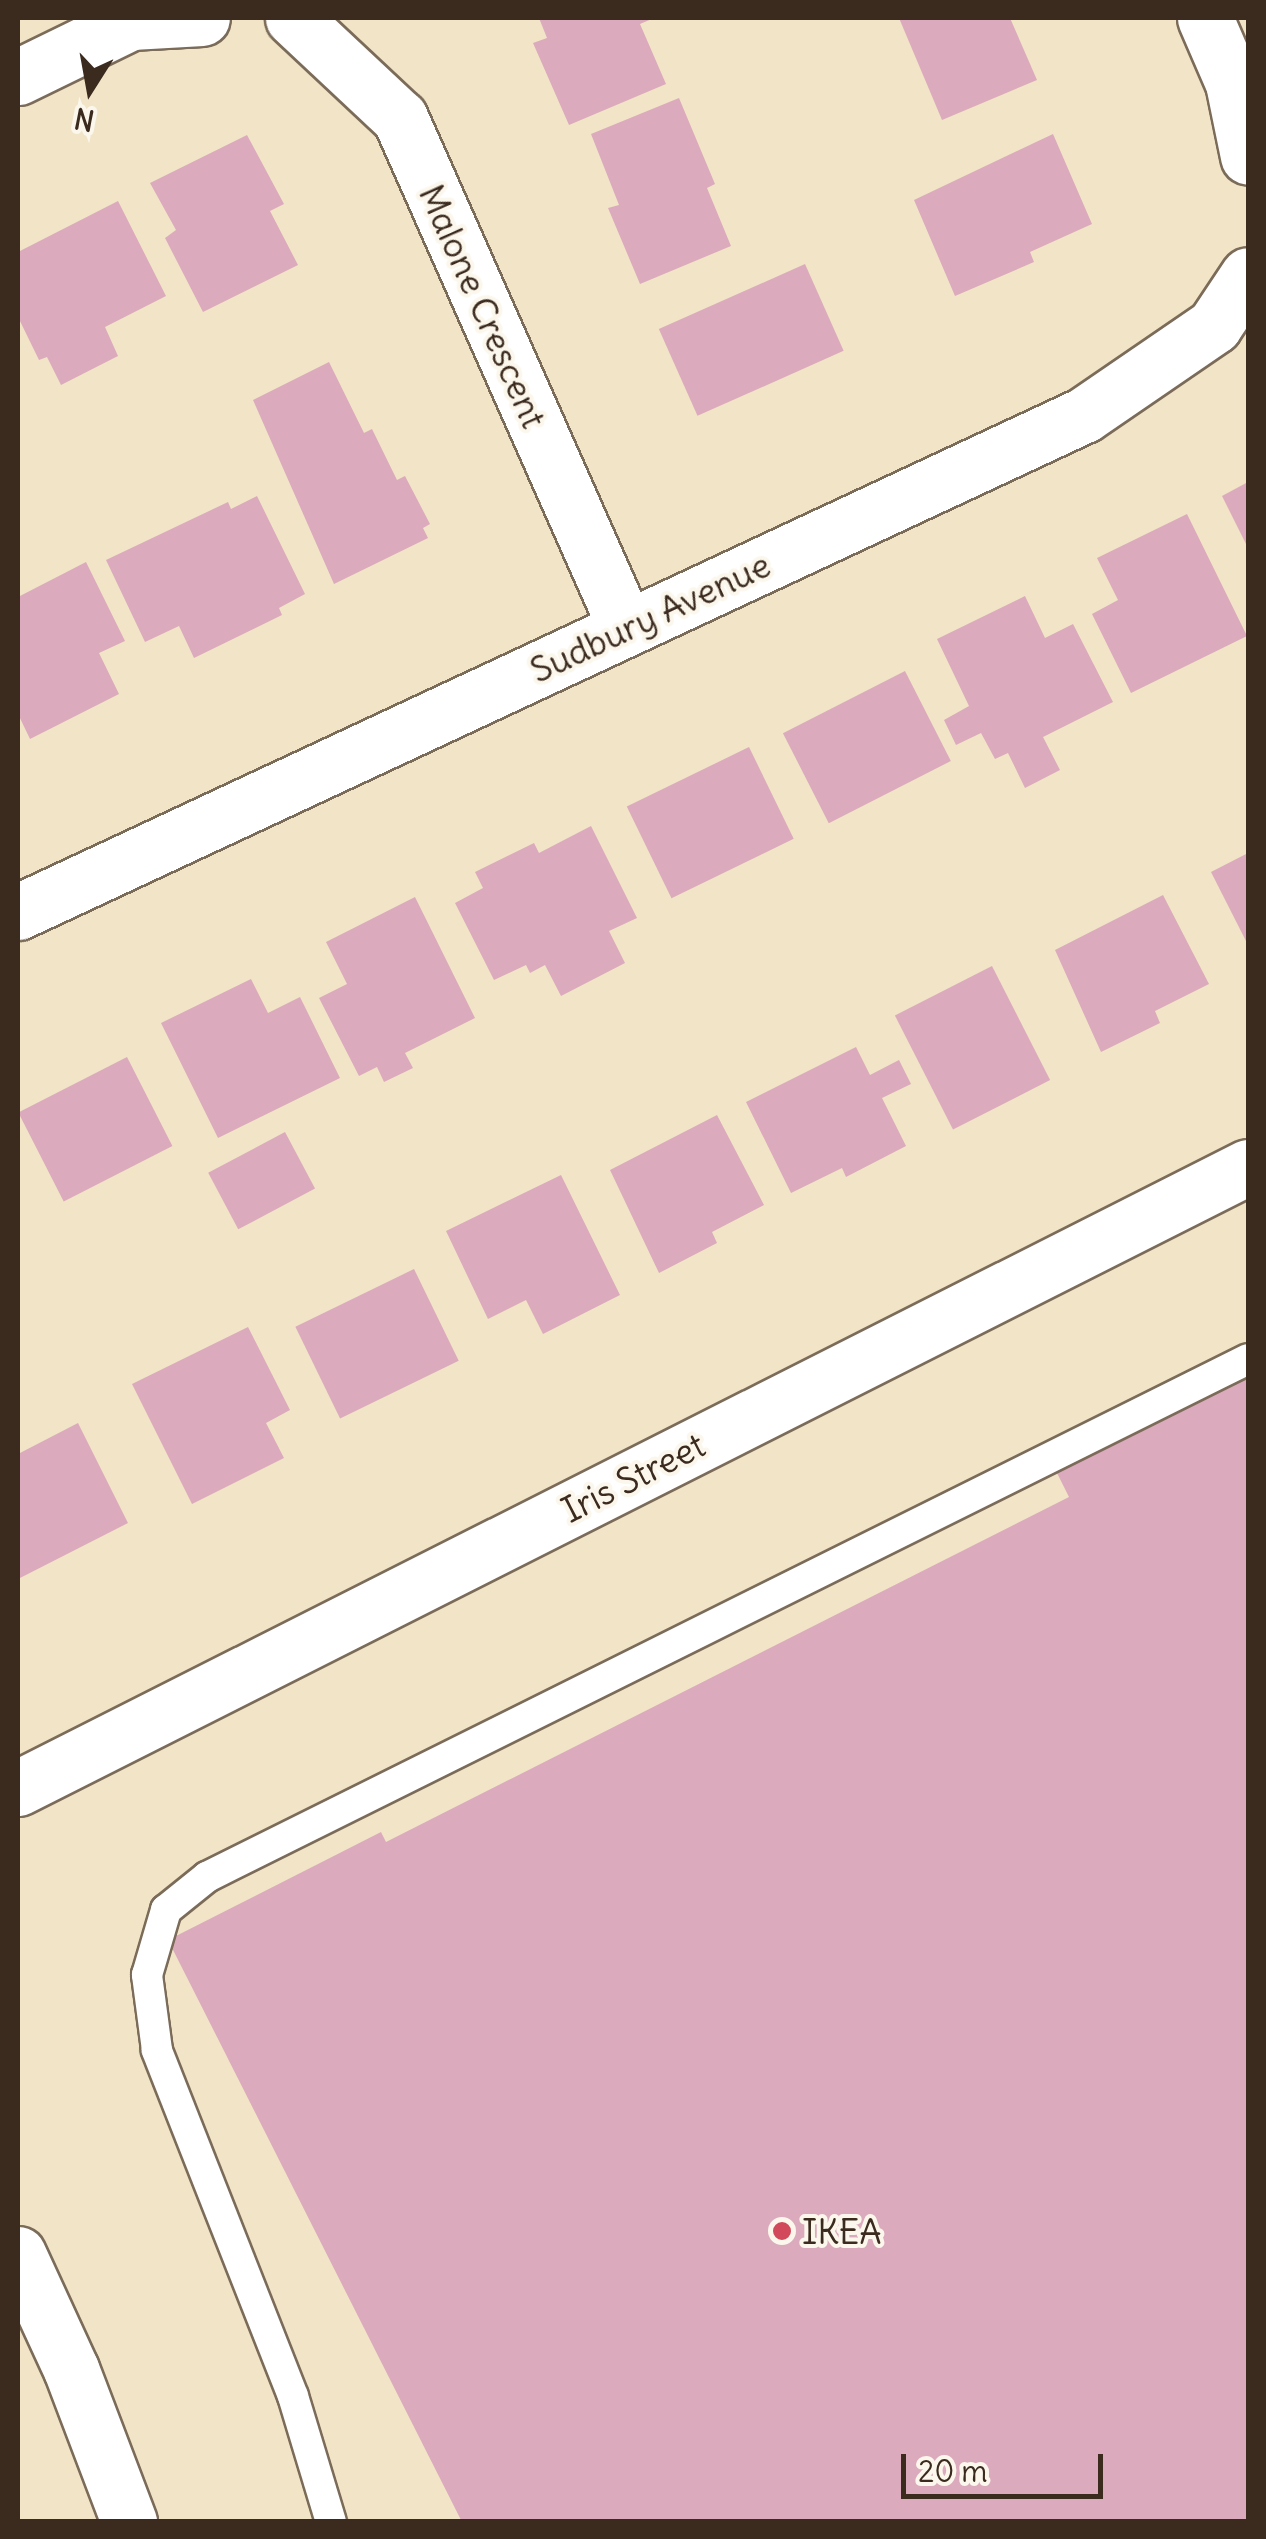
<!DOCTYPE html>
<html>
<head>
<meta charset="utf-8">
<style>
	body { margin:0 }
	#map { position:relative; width:1266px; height:2539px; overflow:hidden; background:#f1e4c7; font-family:Delius,sans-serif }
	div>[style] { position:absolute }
	.building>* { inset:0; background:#dcaabd; transform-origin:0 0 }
	.roads { filter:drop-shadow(2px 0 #7b6b59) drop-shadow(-2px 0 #7b6b59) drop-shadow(0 2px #7b6b59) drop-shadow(0 -2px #7b6b59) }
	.service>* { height:30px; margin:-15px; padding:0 15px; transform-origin:15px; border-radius:15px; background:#fff }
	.minor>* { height:55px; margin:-27.5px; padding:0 27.5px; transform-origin:27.5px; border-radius:27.5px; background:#fff }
	.tertiary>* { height:55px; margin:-27.5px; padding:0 27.5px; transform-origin:27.5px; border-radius:27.5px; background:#fff }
	.dots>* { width:28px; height:28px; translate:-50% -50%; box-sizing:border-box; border:5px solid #fbf7ec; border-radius:50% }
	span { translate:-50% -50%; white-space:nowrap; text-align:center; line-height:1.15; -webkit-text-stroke:8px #fbf7ec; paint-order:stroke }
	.street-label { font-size:35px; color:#3b2a1e }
	.poi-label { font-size:35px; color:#3b2a1e }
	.left { translate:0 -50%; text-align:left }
	.frame { position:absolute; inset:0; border:20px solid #3b2a1e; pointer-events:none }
	.north { position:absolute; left:40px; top:40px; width:100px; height:100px; -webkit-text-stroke:8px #fbf7ec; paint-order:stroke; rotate:191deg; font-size:28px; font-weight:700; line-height:40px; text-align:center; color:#3b2a1e }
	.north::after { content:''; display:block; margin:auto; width:35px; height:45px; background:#3b2a1e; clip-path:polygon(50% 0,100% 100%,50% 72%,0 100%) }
	.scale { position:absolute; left:901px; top:2454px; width:202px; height:45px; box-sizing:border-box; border:5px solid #3b2a1e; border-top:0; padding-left:12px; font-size:30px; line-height:35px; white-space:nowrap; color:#3b2a1e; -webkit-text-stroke:8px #fbf7ec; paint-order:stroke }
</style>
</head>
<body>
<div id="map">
	<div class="building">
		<i style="clip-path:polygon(539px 18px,654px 18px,640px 24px,666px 84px,569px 125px,533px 43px,547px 38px)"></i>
		<i style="clip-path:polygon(899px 18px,1010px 18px,1037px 80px,942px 120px)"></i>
		<i style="clip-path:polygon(679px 98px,715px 184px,707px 188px,731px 246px,640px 284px,608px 208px,619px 205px,591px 134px)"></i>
		<i style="clip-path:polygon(1053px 134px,1092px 224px,1030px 252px,1034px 262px,955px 296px,914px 200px)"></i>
		<i style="clip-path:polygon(247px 135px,284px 204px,270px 211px,298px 265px,203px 312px,165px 238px,176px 230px,150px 183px)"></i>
		<i style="clip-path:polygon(118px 201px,166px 296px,105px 327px,118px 356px,61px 385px,47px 357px,39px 360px,18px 317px,18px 252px)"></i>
		<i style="left:805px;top:264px;width:95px;height:160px;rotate:66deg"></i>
		<i style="clip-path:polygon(329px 362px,364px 433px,372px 429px,397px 480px,405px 476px,430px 524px,423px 528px,428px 538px,334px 584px,253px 400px)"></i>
		<i style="clip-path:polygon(1248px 482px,1248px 548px,1222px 496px)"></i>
		<i style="clip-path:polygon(257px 496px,305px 594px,279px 608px,282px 615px,194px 658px,179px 626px,145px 642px,106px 560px,228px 502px,231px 509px)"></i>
		<i style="clip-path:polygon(1187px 514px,1247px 636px,1131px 693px,1092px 614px,1118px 600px,1097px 558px)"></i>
		<i style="clip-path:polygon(86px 562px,125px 641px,99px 653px,119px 694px,30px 739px,18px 714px,18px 597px)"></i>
		<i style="clip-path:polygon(1025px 596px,1045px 638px,1073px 624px,1113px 702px,1043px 737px,1060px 770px,1025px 788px,1008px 753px,995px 759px,981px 733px,956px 745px,944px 720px,969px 706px,937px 639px)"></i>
		<i style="left:905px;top:671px;width:101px;height:137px;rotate:63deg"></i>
		<i style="left:749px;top:747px;width:102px;height:136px;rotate:64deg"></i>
		<i style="clip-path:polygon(591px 826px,637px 918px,609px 931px,625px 963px,561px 996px,545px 965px,530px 973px,526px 965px,494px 980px,455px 903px,483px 888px,475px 872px,534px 843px,539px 853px)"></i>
		<i style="clip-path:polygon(1248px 853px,1248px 945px,1211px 872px)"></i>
		<i style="clip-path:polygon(1163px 895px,1209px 984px,1155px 1011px,1160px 1023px,1101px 1052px,1055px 950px)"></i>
		<i style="clip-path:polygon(415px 897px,475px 1018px,405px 1053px,413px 1068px,384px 1082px,377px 1067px,359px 1076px,319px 998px,347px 984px,326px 942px)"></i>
		<i style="left:992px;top:966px;width:128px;height:109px;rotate:63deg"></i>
		<i style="clip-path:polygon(251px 979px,268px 1013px,300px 997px,340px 1078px,218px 1138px,161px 1023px)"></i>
		<i style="clip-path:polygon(856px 1047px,870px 1075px,899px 1060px,911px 1084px,882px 1098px,906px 1146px,846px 1177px,842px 1168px,791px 1193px,746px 1102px)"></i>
		<i style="left:127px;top:1057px;width:100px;height:122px;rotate:63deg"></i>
		<i style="clip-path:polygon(717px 1115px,764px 1205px,712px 1232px,717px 1243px,659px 1273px,610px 1170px)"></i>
		<i style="left:285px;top:1132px;width:64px;height:87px;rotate:62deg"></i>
		<i style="clip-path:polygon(561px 1175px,620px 1295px,543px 1334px,526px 1300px,488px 1319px,446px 1231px)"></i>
		<i style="left:414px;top:1269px;width:102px;height:132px;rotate:64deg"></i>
		<i style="clip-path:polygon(248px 1327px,290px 1410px,266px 1423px,284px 1458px,192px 1504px,132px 1384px)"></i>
		<i style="clip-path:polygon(1248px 1375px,1248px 2522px,462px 2522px,168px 1940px,381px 1832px,386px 1842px,1069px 1497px,1057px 1473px)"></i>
		<i style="clip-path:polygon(78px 1423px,128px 1523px,18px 1579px,18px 1454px)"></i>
	</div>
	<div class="roads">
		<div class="service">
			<i style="left:331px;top:2522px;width:132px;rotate:-106.8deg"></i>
			<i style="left:293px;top:2396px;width:372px;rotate:-111.5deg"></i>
			<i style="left:157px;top:2050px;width:76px;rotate:-97.6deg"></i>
			<i style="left:147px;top:1975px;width:68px;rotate:-73.7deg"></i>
			<i style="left:166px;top:1910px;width:53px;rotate:-38.8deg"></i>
			<i style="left:207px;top:1877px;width:1163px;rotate:-26.45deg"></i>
		</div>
		<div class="minor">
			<i style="left:293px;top:18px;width:146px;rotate:43.1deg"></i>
			<i style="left:400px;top:118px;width:558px;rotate:66.1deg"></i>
			<i style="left:1205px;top:18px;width:71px;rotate:66.7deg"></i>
			<i style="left:1233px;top:83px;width:75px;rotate:78.4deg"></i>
			<i style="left:18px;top:77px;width:126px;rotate:-26deg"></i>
			<i style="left:131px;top:22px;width:71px;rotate:-3.2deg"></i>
			<i style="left:18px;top:912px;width:1176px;rotate:-25deg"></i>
			<i style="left:1084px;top:415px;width:158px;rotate:-34.4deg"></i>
			<i style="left:1214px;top:326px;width:61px;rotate:-56.3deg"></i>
			<i style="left:18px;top:2254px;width:127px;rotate:65.3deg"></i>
			<i style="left:71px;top:2369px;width:164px;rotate:69.2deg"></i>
		</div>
		<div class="tertiary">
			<i style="left:18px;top:1788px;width:1378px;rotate:-26.79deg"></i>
		</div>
	</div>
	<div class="dots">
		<i style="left:782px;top:2231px;background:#d1495b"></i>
	</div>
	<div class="street-label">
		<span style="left:483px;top:306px;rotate:66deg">Malone Crescent</span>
		<span style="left:650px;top:617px;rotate:-25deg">Sudbury Avenue</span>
		<span style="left:633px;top:1477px;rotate:-27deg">Iris Street</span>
	</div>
	<div class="poi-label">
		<span class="left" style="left:802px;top:2231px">IKEA</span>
	</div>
	<div class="frame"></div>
	<div class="north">N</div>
	<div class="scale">20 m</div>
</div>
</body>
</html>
